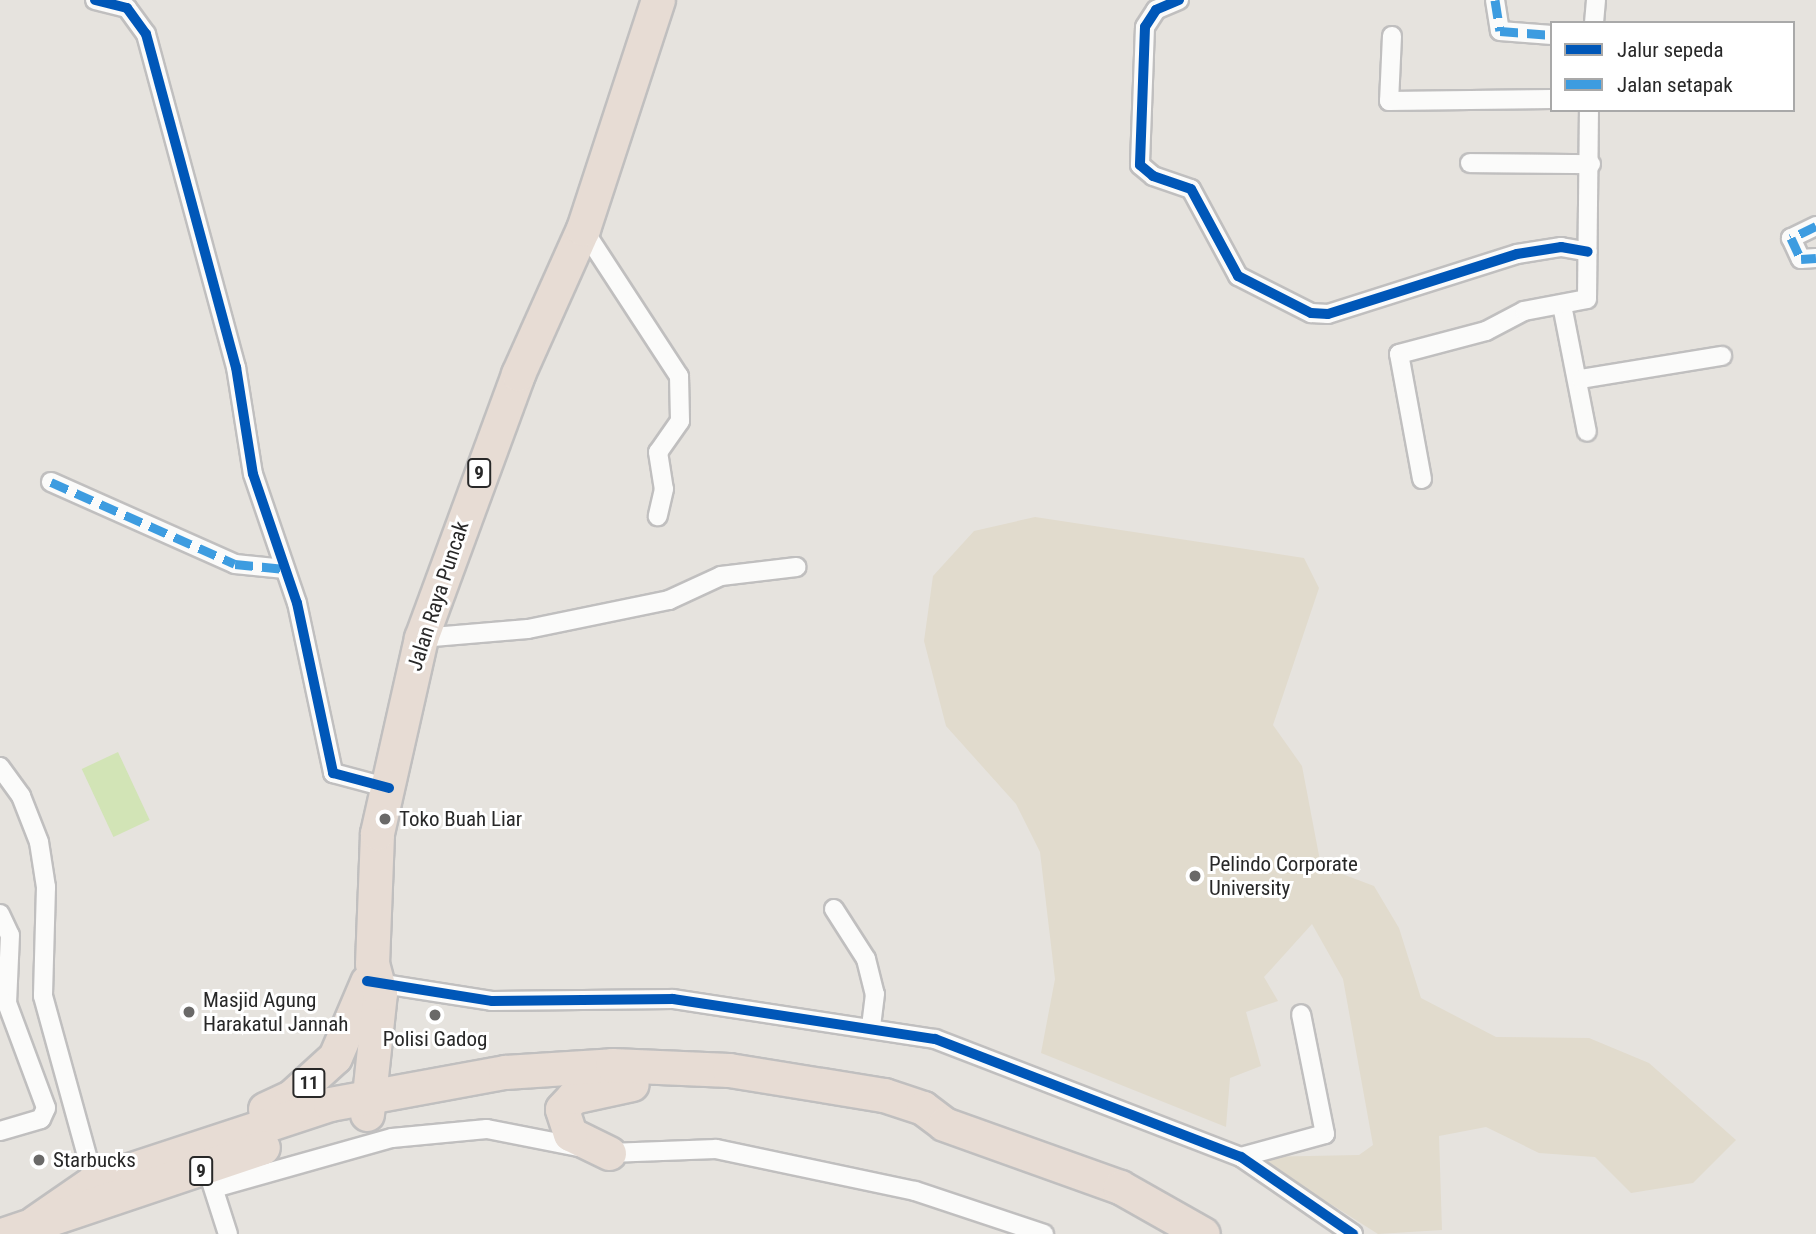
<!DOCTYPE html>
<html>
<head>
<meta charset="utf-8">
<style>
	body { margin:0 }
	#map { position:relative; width:1816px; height:1234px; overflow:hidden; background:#e6e3de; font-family:"Roboto Condensed",sans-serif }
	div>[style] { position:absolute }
	.education>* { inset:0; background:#e1dbcd }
	.pitch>* { inset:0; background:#d2e4b6; transform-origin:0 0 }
	.roads { filter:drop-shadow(2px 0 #c0bfbf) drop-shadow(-2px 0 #c0bfbf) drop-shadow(0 2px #c0bfbf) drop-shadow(0 -2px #c0bfbf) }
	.street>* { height:18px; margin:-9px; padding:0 9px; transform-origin:9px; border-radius:9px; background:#fbfbfa }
	.highway>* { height:33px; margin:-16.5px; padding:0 16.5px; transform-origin:16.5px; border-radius:16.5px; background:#e7dcd4 }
	.quiet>* { height:9px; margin-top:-4.5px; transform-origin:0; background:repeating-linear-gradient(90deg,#3d9ce0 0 18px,transparent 0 27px) }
	.cycleway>* { height:10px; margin:-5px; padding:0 5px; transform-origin:5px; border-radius:5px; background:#0057b8 }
	.dots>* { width:19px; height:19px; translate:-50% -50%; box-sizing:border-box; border:4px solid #fff; border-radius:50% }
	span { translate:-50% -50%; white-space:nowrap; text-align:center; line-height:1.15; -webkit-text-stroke:6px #fff; paint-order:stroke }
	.shield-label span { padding:2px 5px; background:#fff; border:2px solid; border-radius:5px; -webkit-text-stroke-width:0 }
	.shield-label { font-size:19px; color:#282828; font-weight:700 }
	.street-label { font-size:21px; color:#282828 }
	.poi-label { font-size:21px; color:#282828 }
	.left { translate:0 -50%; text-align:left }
	.legend { position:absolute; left:1550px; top:21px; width:245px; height:91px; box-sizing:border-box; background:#fff; border:2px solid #a9a9a9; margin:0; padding:9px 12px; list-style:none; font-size:21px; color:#282828 }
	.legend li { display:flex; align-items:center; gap:14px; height:35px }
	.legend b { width:35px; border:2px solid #a9a9a9 }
</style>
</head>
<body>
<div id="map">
	<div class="education">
		<i style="clip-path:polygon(1035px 517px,1304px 558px,1319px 588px,1273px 725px,1302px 766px,1321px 866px,1374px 886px,1399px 928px,1421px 998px,1496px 1037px,1589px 1038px,1649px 1063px,1736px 1140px,1693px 1183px,1631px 1193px,1595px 1157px,1539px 1153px,1486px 1127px,1439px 1136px,1442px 1230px,1378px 1234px,1256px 1157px,1359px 1155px,1373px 1145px,1343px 979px,1312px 924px,1264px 977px,1278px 1001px,1246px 1012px,1261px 1066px,1230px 1078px,1226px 1127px,1041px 1053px,1055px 979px,1040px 852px,1016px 804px,946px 726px,924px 641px,933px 576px,974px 531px)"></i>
	</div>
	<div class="pitch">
		<i style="left:118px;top:752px;width:75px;height:40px;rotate:65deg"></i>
	</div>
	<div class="roads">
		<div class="street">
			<i style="left:95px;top:0;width:33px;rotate:14deg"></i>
			<i style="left:127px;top:8px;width:32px;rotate:54deg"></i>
			<i style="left:146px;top:34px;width:345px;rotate:74.9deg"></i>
			<i style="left:236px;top:367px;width:108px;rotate:81deg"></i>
			<i style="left:253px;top:474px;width:136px;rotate:71.2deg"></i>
			<i style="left:297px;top:603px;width:174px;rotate:78deg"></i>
			<i style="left:333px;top:773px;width:58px;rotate:15deg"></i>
			<i style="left:1179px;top:0;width:25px;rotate:157deg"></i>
			<i style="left:1156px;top:10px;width:20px;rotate:123deg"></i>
			<i style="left:1145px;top:27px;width:138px;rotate:92.1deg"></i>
			<i style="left:1140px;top:165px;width:17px;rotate:40deg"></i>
			<i style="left:1153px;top:176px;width:40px;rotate:18.9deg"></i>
			<i style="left:1191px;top:189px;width:99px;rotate:61.6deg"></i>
			<i style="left:1238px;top:276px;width:82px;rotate:26.9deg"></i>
			<i style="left:1311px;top:313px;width:17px;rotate:3deg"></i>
			<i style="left:1328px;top:314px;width:198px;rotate:-17.6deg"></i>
			<i style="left:1517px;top:254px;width:45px;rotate:-9deg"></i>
			<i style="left:1561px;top:247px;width:27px;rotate:10deg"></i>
			<i style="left:1495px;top:0;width:31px;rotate:81deg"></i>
			<i style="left:1500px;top:31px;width:52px;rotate:4.4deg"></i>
			<i style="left:1594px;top:23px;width:23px;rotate:-85deg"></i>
			<i style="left:1392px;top:36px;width:65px;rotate:92.6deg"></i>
			<i style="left:1389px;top:101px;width:163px;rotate:-0.7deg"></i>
			<i style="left:1470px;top:163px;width:121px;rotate:0.5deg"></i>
			<i style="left:1816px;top:226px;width:28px;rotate:154deg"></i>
			<i style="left:1791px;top:238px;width:23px;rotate:65deg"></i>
			<i style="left:1801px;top:259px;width:15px;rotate:-4deg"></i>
			<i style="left:583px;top:229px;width:176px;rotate:56.9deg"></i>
			<i style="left:679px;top:376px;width:45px;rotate:88.7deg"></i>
			<i style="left:680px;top:421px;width:38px;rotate:125deg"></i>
			<i style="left:658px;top:452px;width:37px;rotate:81deg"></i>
			<i style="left:664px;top:489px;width:28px;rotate:103deg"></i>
			<i style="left:1562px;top:305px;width:129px;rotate:78.9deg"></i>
			<i style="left:1581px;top:379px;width:143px;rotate:-9.3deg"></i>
			<i style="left:1422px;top:479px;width:127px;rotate:-100.4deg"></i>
			<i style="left:1399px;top:354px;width:90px;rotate:-14.8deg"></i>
			<i style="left:1486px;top:331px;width:43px;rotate:-27.8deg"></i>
			<i style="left:1524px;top:311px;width:64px;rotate:-10.8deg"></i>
			<i style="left:1587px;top:299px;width:189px;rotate:-89.4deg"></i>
			<i style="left:51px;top:482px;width:201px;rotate:24deg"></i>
			<i style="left:235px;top:564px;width:50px;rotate:5.7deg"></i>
			<i style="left:421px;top:638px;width:107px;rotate:-4.8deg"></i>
			<i style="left:528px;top:629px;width:144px;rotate:-11.6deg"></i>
			<i style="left:669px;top:600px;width:57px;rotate:-24.8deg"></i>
			<i style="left:721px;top:576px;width:76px;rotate:-6.8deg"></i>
			<i style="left:0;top:767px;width:36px;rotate:54deg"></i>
			<i style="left:21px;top:796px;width:49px;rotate:68.6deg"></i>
			<i style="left:39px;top:842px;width:46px;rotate:81.2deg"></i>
			<i style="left:46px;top:887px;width:109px;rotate:91.6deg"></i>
			<i style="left:43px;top:996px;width:200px;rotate:74.6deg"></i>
			<i style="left:834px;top:909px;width:59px;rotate:57.4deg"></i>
			<i style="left:866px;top:959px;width:36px;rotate:76deg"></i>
			<i style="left:875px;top:994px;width:33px;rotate:97deg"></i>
			<i style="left:0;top:914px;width:23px;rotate:65deg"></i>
			<i style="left:10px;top:935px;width:68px;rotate:92.5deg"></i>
			<i style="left:7px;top:1003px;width:112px;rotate:69.6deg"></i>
			<i style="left:46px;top:1108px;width:12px;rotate:114deg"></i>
			<i style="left:41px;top:1119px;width:43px;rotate:163.7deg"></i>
			<i style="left:371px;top:982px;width:122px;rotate:8.9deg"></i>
			<i style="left:492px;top:1001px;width:181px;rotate:-0.6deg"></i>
			<i style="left:673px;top:999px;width:265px;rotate:8.7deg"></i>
			<i style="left:935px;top:1039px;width:328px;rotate:21.1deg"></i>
			<i style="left:1241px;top:1157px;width:136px;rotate:34.5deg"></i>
			<i style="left:1241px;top:1157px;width:87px;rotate:-15.3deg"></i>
			<i style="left:1325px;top:1134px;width:122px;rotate:-101.3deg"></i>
			<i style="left:210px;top:1178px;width:59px;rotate:72.2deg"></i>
			<i style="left:214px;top:1188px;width:185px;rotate:-15.7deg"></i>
			<i style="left:392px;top:1138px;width:95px;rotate:-5.4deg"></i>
			<i style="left:487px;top:1129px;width:124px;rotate:11.1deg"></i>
			<i style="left:609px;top:1153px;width:107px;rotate:-2.1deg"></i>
			<i style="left:716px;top:1149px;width:203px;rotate:11.9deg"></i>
			<i style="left:915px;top:1191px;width:136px;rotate:18.4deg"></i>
		</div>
		<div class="highway">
			<i style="left:265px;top:1109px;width:29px;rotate:-25deg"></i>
			<i style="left:291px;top:1097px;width:59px;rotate:-42.3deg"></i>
			<i style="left:335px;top:1057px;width:82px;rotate:-66.9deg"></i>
			<i style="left:367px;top:1114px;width:122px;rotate:-83.9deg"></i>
			<i style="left:380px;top:993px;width:30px;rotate:-105deg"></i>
			<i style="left:372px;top:964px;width:131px;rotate:-87.8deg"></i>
			<i style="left:377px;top:833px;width:200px;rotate:-77.3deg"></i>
			<i style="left:421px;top:638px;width:281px;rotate:-69.8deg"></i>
			<i style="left:518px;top:374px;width:159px;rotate:-65.9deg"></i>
			<i style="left:583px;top:229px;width:241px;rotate:-71.9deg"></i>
			<i style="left:609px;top:1153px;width:43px;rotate:-154deg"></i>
			<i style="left:570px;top:1134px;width:26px;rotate:-108deg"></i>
			<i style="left:562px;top:1109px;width:16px;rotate:-47deg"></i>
			<i style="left:573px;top:1097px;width:60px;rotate:-12.4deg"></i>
			<i style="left:35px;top:1222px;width:70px;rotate:-34.6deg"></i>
			<i style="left:93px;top:1182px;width:250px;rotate:-18.2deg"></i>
			<i style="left:330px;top:1104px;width:178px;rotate:-10.4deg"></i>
			<i style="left:505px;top:1072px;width:107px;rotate:-3.7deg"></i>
			<i style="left:612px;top:1065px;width:117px;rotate:2.4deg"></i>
			<i style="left:729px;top:1070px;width:157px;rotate:9.2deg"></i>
			<i style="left:884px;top:1095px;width:41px;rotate:18.4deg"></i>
			<i style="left:923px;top:1108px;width:26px;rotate:37deg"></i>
			<i style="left:944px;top:1124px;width:187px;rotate:19.7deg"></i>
			<i style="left:1120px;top:1187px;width:95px;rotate:29.5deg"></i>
			<i style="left:5px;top:1234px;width:272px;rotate:-18.6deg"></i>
		</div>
	</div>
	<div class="quiet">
		<i style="left:1495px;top:0;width:31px;rotate:81deg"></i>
		<i style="left:1500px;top:31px;width:52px;rotate:4.4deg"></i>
		<i style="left:1816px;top:226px;width:28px;rotate:154deg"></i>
		<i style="left:1791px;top:238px;width:23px;rotate:65deg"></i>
		<i style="left:1801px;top:259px;width:15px;rotate:-4deg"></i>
		<i style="left:51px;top:482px;width:201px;rotate:24deg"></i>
		<i style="left:235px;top:564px;width:50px;rotate:5.7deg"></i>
	</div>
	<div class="cycleway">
		<i style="left:95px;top:0;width:33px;rotate:14deg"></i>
		<i style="left:127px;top:8px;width:32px;rotate:54deg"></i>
		<i style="left:146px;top:34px;width:345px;rotate:74.9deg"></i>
		<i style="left:236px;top:367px;width:108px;rotate:81deg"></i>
		<i style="left:253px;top:474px;width:136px;rotate:71.2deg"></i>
		<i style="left:297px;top:603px;width:174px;rotate:78deg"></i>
		<i style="left:333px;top:773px;width:58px;rotate:15deg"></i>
		<i style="left:1179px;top:0;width:25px;rotate:157deg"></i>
		<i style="left:1156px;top:10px;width:20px;rotate:123deg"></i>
		<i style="left:1145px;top:27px;width:138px;rotate:92.1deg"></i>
		<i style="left:1140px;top:165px;width:17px;rotate:40deg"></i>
		<i style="left:1153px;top:176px;width:40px;rotate:18.9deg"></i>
		<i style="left:1191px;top:189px;width:99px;rotate:61.6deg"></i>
		<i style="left:1238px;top:276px;width:82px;rotate:26.9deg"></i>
		<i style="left:1311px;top:313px;width:17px;rotate:3deg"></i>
		<i style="left:1328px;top:314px;width:198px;rotate:-17.6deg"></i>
		<i style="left:1517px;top:254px;width:45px;rotate:-9deg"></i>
		<i style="left:1561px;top:247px;width:27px;rotate:10deg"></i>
		<i style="left:367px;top:981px;width:127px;rotate:9.1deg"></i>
		<i style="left:492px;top:1001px;width:181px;rotate:-0.6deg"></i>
		<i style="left:673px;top:999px;width:265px;rotate:8.7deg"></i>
		<i style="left:935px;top:1039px;width:328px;rotate:21.1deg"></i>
		<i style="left:1241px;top:1157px;width:136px;rotate:34.5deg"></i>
	</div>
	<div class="dots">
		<i style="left:385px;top:819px;background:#6a6968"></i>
		<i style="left:1195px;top:876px;background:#6a6968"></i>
		<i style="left:189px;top:1012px;background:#6a6968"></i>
		<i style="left:435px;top:1015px;background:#6a6968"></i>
		<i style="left:39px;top:1160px;background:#6a6968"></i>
	</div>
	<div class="shield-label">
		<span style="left:479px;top:473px">9</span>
		<span style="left:309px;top:1083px">11</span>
		<span style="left:201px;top:1171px">9</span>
	</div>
	<div class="street-label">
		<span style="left:438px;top:596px;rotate:-72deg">Jalan Raya Puncak</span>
	</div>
	<div class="poi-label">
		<span class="left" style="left:399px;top:819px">Toko Buah Liar</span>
		<span class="left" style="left:1209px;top:876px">Pelindo Corporate<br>University</span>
		<span class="left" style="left:203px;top:1012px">Masjid Agung<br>Harakatul Jannah</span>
		<span style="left:435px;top:1039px">Polisi Gadog</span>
		<span class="left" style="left:53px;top:1160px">Starbucks</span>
	</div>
	<ul class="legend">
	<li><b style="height:9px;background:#0057b8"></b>Jalur sepeda</li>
	<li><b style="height:9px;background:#3d9ce0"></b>Jalan setapak</li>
	</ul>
</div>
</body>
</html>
